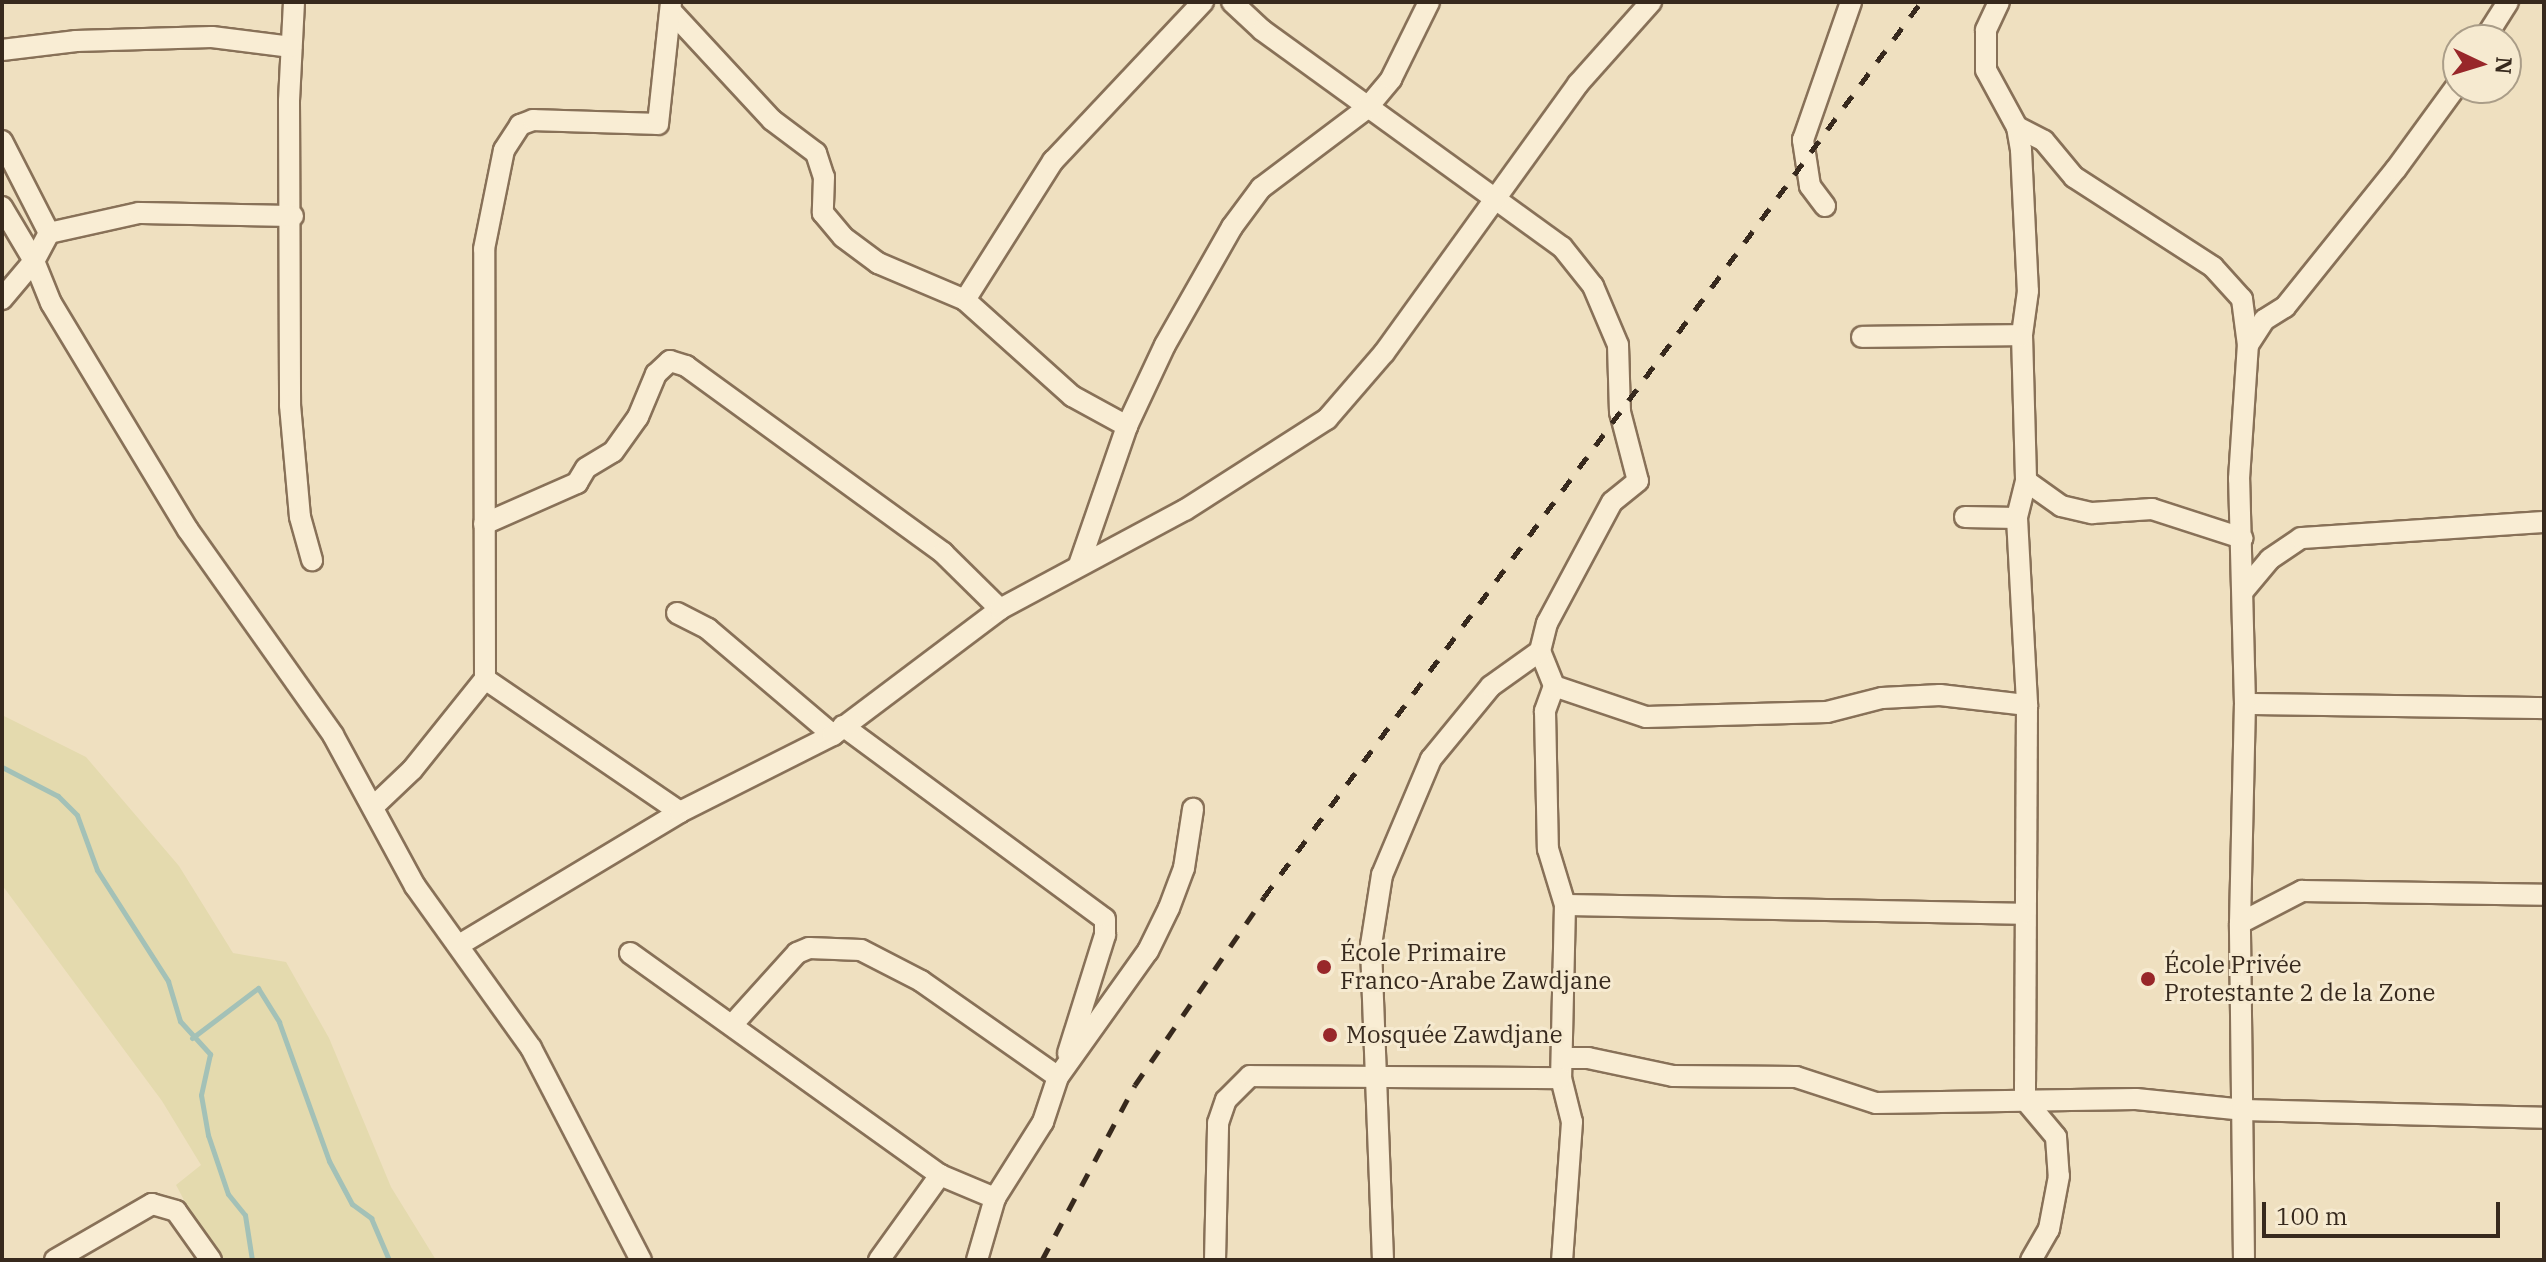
<!DOCTYPE html>
<html>
<head>
<meta charset="utf-8">
<style>
	body { margin:0 }
	#map { position:relative; width:2546px; height:1262px; overflow:hidden; background:#efe0c0; font-family:"IBM Plex Serif",serif }
	div>[style] { position:absolute }
	.farmland>* { inset:0; background:#e4daae }
	.stream>* { height:5px; margin:-2.5px; padding:0 2.5px; transform-origin:2.5px; border-radius:2.5px; background:#a3c1b7 }
	.roads { filter:drop-shadow(2px 0 #887158) drop-shadow(-2px 0 #887158) drop-shadow(0 2px #887158) drop-shadow(0 -2px #887158) }
	.street>* { height:20px; margin:-10px; padding:0 10px; transform-origin:10px; border-radius:10px; background:#f9edd4 }
	.rail>* { height:5px; margin-top:-2.5px; transform-origin:0; background:repeating-linear-gradient(90deg,#37291d 0 14px,transparent 0 28px) }
	.dots>* { width:22px; height:22px; translate:-50% -50%; box-sizing:border-box; border:4px solid #f6ead0; border-radius:50% }
	span { translate:-50% -50%; white-space:nowrap; text-align:center; line-height:1.15; -webkit-text-stroke:6px #f6ead0; paint-order:stroke }
	.poi-label { font-size:24px; color:#37291d }
	.left { translate:0 -50%; text-align:left }
	.frame { position:absolute; inset:0; border:4px solid #37291d; pointer-events:none }
	.north { position:absolute; left:2442px; top:24px; width:80px; height:80px; box-sizing:border-box; background:#f6ead0; border:2px solid #aa9d88; border-radius:50%; rotate:94deg; font-size:22px; font-weight:700; line-height:32px; text-align:center; color:#37291d }
	.north::after { content:''; display:block; margin:auto; width:28px; height:36px; background:#98272a; clip-path:polygon(50% 0,100% 100%,50% 72%,0 100%) }
	.scale { position:absolute; left:2262px; top:1202px; width:238px; height:36px; box-sizing:border-box; border:4px solid #37291d; border-top:0; padding-left:10px; font-size:24px; line-height:28px; white-space:nowrap; color:#37291d; -webkit-text-stroke:6px #f6ead0; paint-order:stroke }
</style>
</head>
<body>
<div id="map">
	<div class="farmland">
		<i style="clip-path:polygon(2px 715px,86px 757px,179px 866px,233px 953px,286px 962px,329px 1038px,391px 1187px,436px 1260px,216px 1260px,176px 1185px,201px 1165px,162px 1101px,2px 885px)"></i>
	</div>
	<div class="stream">
		<i style="left:2px;top:767px;width:63px;rotate:27.4deg"></i>
		<i style="left:58px;top:796px;width:27px;rotate:45deg"></i>
		<i style="left:77px;top:815px;width:59px;rotate:70deg"></i>
		<i style="left:97px;top:870px;width:132px;rotate:57.4deg"></i>
		<i style="left:168px;top:981px;width:42px;rotate:73.3deg"></i>
		<i style="left:180px;top:1021px;width:45px;rotate:47.7deg"></i>
		<i style="left:210px;top:1054px;width:42px;rotate:102.4deg"></i>
		<i style="left:201px;top:1095px;width:41px;rotate:80.1deg"></i>
		<i style="left:208px;top:1135px;width:62px;rotate:71.3deg"></i>
		<i style="left:228px;top:1194px;width:27px;rotate:51deg"></i>
		<i style="left:245px;top:1215px;width:46px;rotate:81.2deg"></i>
		<i style="left:192px;top:1038px;width:83px;rotate:-37.1deg"></i>
		<i style="left:258px;top:988px;width:40px;rotate:58deg"></i>
		<i style="left:279px;top:1022px;width:148px;rotate:70.2deg"></i>
		<i style="left:329px;top:1161px;width:49px;rotate:61.9deg"></i>
		<i style="left:352px;top:1204px;width:24px;rotate:36deg"></i>
		<i style="left:371px;top:1218px;width:46px;rotate:66.8deg"></i>
	</div>
	<div class="roads">
		<div class="street">
			<i style="left:294px;top:2px;width:99px;rotate:92.9deg"></i>
			<i style="left:289px;top:101px;width:304px;rotate:89.8deg"></i>
			<i style="left:290px;top:405px;width:112px;rotate:84.9deg"></i>
			<i style="left:300px;top:517px;width:45px;rotate:74.4deg"></i>
			<i style="left:1232px;top:2px;width:41px;rotate:43deg"></i>
			<i style="left:1262px;top:30px;width:370px;rotate:35.9deg"></i>
			<i style="left:1562px;top:247px;width:50px;rotate:51.5deg"></i>
			<i style="left:1593px;top:286px;width:64px;rotate:67deg"></i>
			<i style="left:1618px;top:345px;width:67px;rotate:88.3deg"></i>
			<i style="left:1620px;top:412px;width:71px;rotate:75.4deg"></i>
			<i style="left:1638px;top:481px;width:33px;rotate:141deg"></i>
			<i style="left:1612px;top:502px;width:137px;rotate:118.2deg"></i>
			<i style="left:1547px;top:623px;width:29px;rotate:104deg"></i>
			<i style="left:1540px;top:651px;width:38px;rotate:68deg"></i>
			<i style="left:1554px;top:686px;width:27px;rotate:110deg"></i>
			<i style="left:1545px;top:711px;width:138px;rotate:88.8deg"></i>
			<i style="left:1548px;top:849px;width:59px;rotate:73.1deg"></i>
			<i style="left:1565px;top:905px;width:173px;rotate:91.3deg"></i>
			<i style="left:1561px;top:1078px;width:45px;rotate:76deg"></i>
			<i style="left:1572px;top:1122px;width:138px;rotate:94.1deg"></i>
			<i style="left:1999px;top:2px;width:31px;rotate:115deg"></i>
			<i style="left:1986px;top:30px;width:40px;rotate:90deg"></i>
			<i style="left:1986px;top:70px;width:65px;rotate:61.5deg"></i>
			<i style="left:2017px;top:127px;width:23px;rotate:80deg"></i>
			<i style="left:2021px;top:150px;width:141px;rotate:87.2deg"></i>
			<i style="left:2028px;top:291px;width:44px;rotate:97.8deg"></i>
			<i style="left:2022px;top:335px;width:146px;rotate:88.4deg"></i>
			<i style="left:2026px;top:481px;width:38px;rotate:104deg"></i>
			<i style="left:2017px;top:518px;width:187px;rotate:86.9deg"></i>
			<i style="left:2027px;top:705px;width:395px;rotate:90.3deg"></i>
			<i style="left:2025px;top:1100px;width:48px;rotate:50deg"></i>
			<i style="left:2056px;top:1137px;width:39px;rotate:86deg"></i>
			<i style="left:2059px;top:1176px;width:54px;rotate:100.7deg"></i>
			<i style="left:2049px;top:1229px;width:36px;rotate:120deg"></i>
			<i style="left:671px;top:11px;width:149px;rotate:47.2deg"></i>
			<i style="left:772px;top:120px;width:55px;rotate:36.9deg"></i>
			<i style="left:816px;top:153px;width:25px;rotate:72deg"></i>
			<i style="left:824px;top:177px;width:36px;rotate:92deg"></i>
			<i style="left:823px;top:213px;width:31px;rotate:50deg"></i>
			<i style="left:843px;top:237px;width:44px;rotate:36.6deg"></i>
			<i style="left:878px;top:263px;width:95px;rotate:23deg"></i>
			<i style="left:965px;top:300px;width:144px;rotate:41.9deg"></i>
			<i style="left:1072px;top:396px;width:63px;rotate:28.6deg"></i>
			<i style="left:2484px;top:40px;width:45px;rotate:-57.7deg"></i>
			<i style="left:2px;top:50px;width:75px;rotate:-6.9deg"></i>
			<i style="left:76px;top:41px;width:136px;rotate:-1.7deg"></i>
			<i style="left:212px;top:37px;width:80px;rotate:7.2deg"></i>
			<i style="left:2017px;top:127px;width:30px;rotate:27deg"></i>
			<i style="left:2044px;top:141px;width:47px;rotate:50.2deg"></i>
			<i style="left:2074px;top:177px;width:166px;rotate:32.9deg"></i>
			<i style="left:2213px;top:267px;width:43px;rotate:47.8deg"></i>
			<i style="left:2242px;top:299px;width:46px;rotate:82.6deg"></i>
			<i style="left:2px;top:141px;width:103px;rotate:62.9deg"></i>
			<i style="left:49px;top:233px;width:32px;rotate:118deg"></i>
			<i style="left:34px;top:261px;width:50px;rotate:130.1deg"></i>
			<i style="left:1825px;top:206px;width:25px;rotate:-127deg"></i>
			<i style="left:1810px;top:186px;width:47px;rotate:-98.7deg"></i>
			<i style="left:1803px;top:140px;width:146px;rotate:-70.8deg"></i>
			<i style="left:2px;top:207px;width:63px;rotate:59.3deg"></i>
			<i style="left:34px;top:261px;width:45px;rotate:68deg"></i>
			<i style="left:51px;top:303px;width:265px;rotate:58.9deg"></i>
			<i style="left:188px;top:530px;width:251px;rotate:54.7deg"></i>
			<i style="left:333px;top:735px;width:172px;rotate:61.5deg"></i>
			<i style="left:415px;top:886px;width:199px;rotate:54.4deg"></i>
			<i style="left:531px;top:1048px;width:239px;rotate:62.6deg"></i>
			<i style="left:49px;top:233px;width:92px;rotate:-12.5deg"></i>
			<i style="left:139px;top:213px;width:154px;rotate:1.1deg"></i>
			<i style="left:965px;top:300px;width:165px;rotate:-57.7deg"></i>
			<i style="left:1053px;top:161px;width:219px;rotate:-46.7deg"></i>
			<i style="left:1862px;top:337px;width:160px;rotate:-0.7deg"></i>
			<i style="left:2026px;top:481px;width:43px;rotate:35.5deg"></i>
			<i style="left:2061px;top:506px;width:32px;rotate:13deg"></i>
			<i style="left:2092px;top:513px;width:60px;rotate:-3.8deg"></i>
			<i style="left:2152px;top:509px;width:95px;rotate:17.9deg"></i>
			<i style="left:1965px;top:517px;width:52px;rotate:1.1deg"></i>
			<i style="left:484px;top:524px;width:102px;rotate:-23.8deg"></i>
			<i style="left:577px;top:483px;width:17px;rotate:-59deg"></i>
			<i style="left:586px;top:468px;width:31px;rotate:-31deg"></i>
			<i style="left:613px;top:452px;width:43px;rotate:-54.5deg"></i>
			<i style="left:638px;top:417px;width:47px;rotate:-67.3deg"></i>
			<i style="left:656px;top:374px;width:19px;rotate:-43deg"></i>
			<i style="left:670px;top:361px;width:17px;rotate:17deg"></i>
			<i style="left:686px;top:366px;width:318px;rotate:36deg"></i>
			<i style="left:943px;top:553px;width:80px;rotate:44.5deg"></i>
			<i style="left:1079px;top:565px;width:147px;rotate:-70.9deg"></i>
			<i style="left:1127px;top:426px;width:89px;rotate:-64.9deg"></i>
			<i style="left:1165px;top:345px;width:136px;rotate:-60.4deg"></i>
			<i style="left:1232px;top:227px;width:49px;rotate:-53.4deg"></i>
			<i style="left:1261px;top:188px;width:133px;rotate:-37deg"></i>
			<i style="left:1367px;top:108px;width:38px;rotate:-50deg"></i>
			<i style="left:1391px;top:79px;width:86px;rotate:-63.7deg"></i>
			<i style="left:2244px;top:590px;width:40px;rotate:-50deg"></i>
			<i style="left:2270px;top:559px;width:37px;rotate:-34deg"></i>
			<i style="left:2301px;top:538px;width:244px;rotate:-3.8deg"></i>
			<i style="left:677px;top:613px;width:35px;rotate:27deg"></i>
			<i style="left:708px;top:629px;width:164px;rotate:40.3deg"></i>
			<i style="left:485px;top:679px;width:236px;rotate:34.3deg"></i>
			<i style="left:1554px;top:686px;width:97px;rotate:18.6deg"></i>
			<i style="left:1646px;top:717px;width:181px;rotate:-1.6deg"></i>
			<i style="left:1827px;top:712px;width:57px;rotate:-14.3deg"></i>
			<i style="left:1882px;top:698px;width:58px;rotate:-3deg"></i>
			<i style="left:1940px;top:695px;width:88px;rotate:6.6deg"></i>
			<i style="left:2245px;top:704px;width:299px;rotate:0.8deg"></i>
			<i style="left:843px;top:726px;width:325px;rotate:36.4deg"></i>
			<i style="left:1105px;top:919px;width:16px;rotate:90deg"></i>
			<i style="left:1105px;top:935px;width:124px;rotate:107.4deg"></i>
			<i style="left:373px;top:807px;width:54px;rotate:-43.5deg"></i>
			<i style="left:412px;top:770px;width:117px;rotate:-51.3deg"></i>
			<i style="left:485px;top:679px;width:430px;rotate:-90.1deg"></i>
			<i style="left:484px;top:249px;width:101px;rotate:-78.6deg"></i>
			<i style="left:504px;top:150px;width:30px;rotate:-57deg"></i>
			<i style="left:520px;top:125px;width:14px;rotate:-21deg"></i>
			<i style="left:533px;top:120px;width:125px;rotate:1.8deg"></i>
			<i style="left:658px;top:124px;width:123px;rotate:-83.9deg"></i>
			<i style="left:1565px;top:905px;width:458px;rotate:1.1deg"></i>
			<i style="left:2240px;top:923px;width:70px;rotate:-27.3deg"></i>
			<i style="left:2302px;top:891px;width:242px;rotate:0.9deg"></i>
			<i style="left:459px;top:945px;width:258px;rotate:-31deg"></i>
			<i style="left:680px;top:812px;width:171px;rotate:-26.7deg"></i>
			<i style="left:833px;top:735px;width:209px;rotate:-37deg"></i>
			<i style="left:1000px;top:609px;width:210px;rotate:-28.2deg"></i>
			<i style="left:1185px;top:510px;width:169px;rotate:-32.7deg"></i>
			<i style="left:1327px;top:419px;width:87px;rotate:-49.2deg"></i>
			<i style="left:1384px;top:353px;width:332px;rotate:-54.2deg"></i>
			<i style="left:1578px;top:84px;width:110px;rotate:-48.3deg"></i>
			<i style="left:630px;top:953px;width:381px;rotate:35.6deg"></i>
			<i style="left:940px;top:1175px;width:60px;rotate:22.7deg"></i>
			<i style="left:732px;top:1025px;width:97px;rotate:-47.9deg"></i>
			<i style="left:797px;top:953px;width:13px;rotate:-23deg"></i>
			<i style="left:809px;top:948px;width:52px;rotate:2.2deg"></i>
			<i style="left:861px;top:950px;width:68px;rotate:27.3deg"></i>
			<i style="left:921px;top:981px;width:167px;rotate:35deg"></i>
			<i style="left:1562px;top:1058px;width:26px"></i>
			<i style="left:1588px;top:1058px;width:87px;rotate:12deg"></i>
			<i style="left:1673px;top:1076px;width:123px;rotate:0.5deg"></i>
			<i style="left:1796px;top:1077px;width:84px;rotate:18deg"></i>
			<i style="left:1876px;top:1103px;width:260px;rotate:-0.9deg"></i>
			<i style="left:2136px;top:1099px;width:109px;rotate:5.8deg"></i>
			<i style="left:2244px;top:1110px;width:300px;rotate:1.5deg"></i>
			<i style="left:55px;top:1260px;width:112px;rotate:-30deg"></i>
			<i style="left:152px;top:1204px;width:25px;rotate:16deg"></i>
			<i style="left:176px;top:1211px;width:60px;rotate:54.5deg"></i>
			<i style="left:879px;top:1260px;width:105px;rotate:-54.3deg"></i>
			<i style="left:977px;top:1260px;width:65px;rotate:-73.8deg"></i>
			<i style="left:995px;top:1198px;width:90px;rotate:-57.7deg"></i>
			<i style="left:1043px;top:1122px;width:47px;rotate:-71.6deg"></i>
			<i style="left:1058px;top:1077px;width:155px;rotate:-54.5deg"></i>
			<i style="left:1148px;top:951px;width:48px;rotate:-64deg"></i>
			<i style="left:1169px;top:908px;width:43px;rotate:-69.4deg"></i>
			<i style="left:1184px;top:868px;width:60px;rotate:-81.3deg"></i>
			<i style="left:1215px;top:1260px;width:137px;rotate:-88.7deg"></i>
			<i style="left:1218px;top:1123px;width:24px;rotate:-71deg"></i>
			<i style="left:1226px;top:1100px;width:34px;rotate:-45deg"></i>
			<i style="left:1250px;top:1076px;width:311px;rotate:0.4deg"></i>
			<i style="left:1383px;top:1260px;width:315px;rotate:-92.2deg"></i>
			<i style="left:1371px;top:945px;width:71px;rotate:-81.1deg"></i>
			<i style="left:1382px;top:875px;width:126px;rotate:-67.1deg"></i>
			<i style="left:1431px;top:759px;width:94px;rotate:-50.6deg"></i>
			<i style="left:1491px;top:686px;width:60px;rotate:-35.5deg"></i>
			<i style="left:2244px;top:1260px;width:337px;rotate:-90.7deg"></i>
			<i style="left:2240px;top:923px;width:219px;rotate:-88.7deg"></i>
			<i style="left:2245px;top:704px;width:225px;rotate:-91.5deg"></i>
			<i style="left:2239px;top:479px;width:134px;rotate:-86.2deg"></i>
			<i style="left:2248px;top:345px;width:30px;rotate:-57deg"></i>
			<i style="left:2264px;top:320px;width:25px;rotate:-32deg"></i>
			<i style="left:2285px;top:307px;width:177px;rotate:-51.2deg"></i>
			<i style="left:2396px;top:169px;width:105px;rotate:-53.9deg"></i>
		</div>
	</div>
	<div class="rail">
		<i style="left:1042px;top:1260px;width:198px;rotate:-62deg"></i>
		<i style="left:1135px;top:1085px;width:228px;rotate:-55.5deg"></i>
		<i style="left:1264px;top:897px;width:1110px;rotate:-53.72deg"></i>
	</div>
	<div class="dots">
		<i style="left:1324px;top:967px;background:#98272a"></i>
		<i style="left:2148px;top:979px;background:#98272a"></i>
		<i style="left:1330px;top:1035px;background:#98272a"></i>
	</div>
	<div class="poi-label">
		<span class="left" style="left:1340px;top:967px">École Primaire<br>Franco-Arabe Zawdjane</span>
		<span class="left" style="left:2164px;top:979px">École Privée<br>Protestante 2 de la Zone</span>
		<span class="left" style="left:1346px;top:1035px">Mosquée Zawdjane</span>
	</div>
	<div class="frame"></div>
	<div class="north">N</div>
	<div class="scale">100 m</div>
</div>
</body>
</html>
